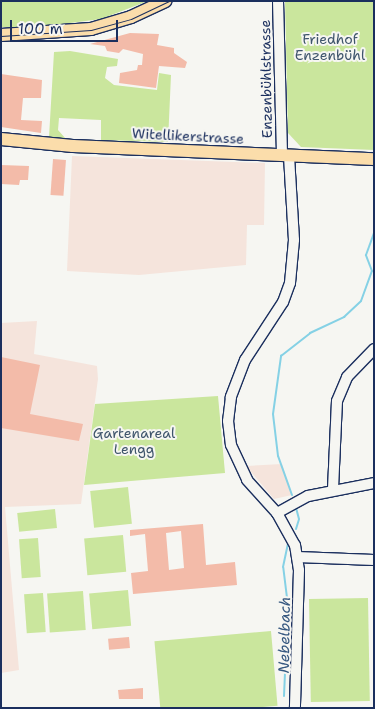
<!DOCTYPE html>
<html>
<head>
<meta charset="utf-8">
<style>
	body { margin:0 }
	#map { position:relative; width:375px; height:709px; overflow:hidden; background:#f6f6f2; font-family:"Shantell Sans",sans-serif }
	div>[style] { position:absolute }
	.built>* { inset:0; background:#f5e4dc }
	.green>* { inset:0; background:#cae69d; transform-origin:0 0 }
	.stream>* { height:2px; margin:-1px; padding:0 1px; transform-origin:1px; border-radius:1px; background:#85d1e5 }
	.building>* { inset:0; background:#f3bba9; transform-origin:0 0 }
	.roads { filter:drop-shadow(1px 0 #1b2f5e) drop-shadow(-1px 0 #1b2f5e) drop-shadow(0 1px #1b2f5e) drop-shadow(0 -1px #1b2f5e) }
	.minor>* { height:10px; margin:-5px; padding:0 5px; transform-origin:5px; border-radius:5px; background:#f6f6f2 }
	.major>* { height:12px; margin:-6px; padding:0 6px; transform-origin:6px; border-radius:6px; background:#fbddab }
	.tram>* { height:1px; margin:-0.5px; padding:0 0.5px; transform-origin:0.5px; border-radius:0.5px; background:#1b2f5e }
	span { translate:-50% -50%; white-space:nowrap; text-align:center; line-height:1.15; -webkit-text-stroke:4px #f6f6f2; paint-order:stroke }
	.park-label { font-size:14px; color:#3e546b }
	.street-label { font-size:14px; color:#1b2f5e }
	.water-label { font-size:15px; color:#365880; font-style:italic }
	.frame { position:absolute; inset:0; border:2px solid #1b2f5e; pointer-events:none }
	.scale { position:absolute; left:10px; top:20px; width:108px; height:22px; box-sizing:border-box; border:2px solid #1b2f5e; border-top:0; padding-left:6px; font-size:15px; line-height:18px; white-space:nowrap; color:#1b2f5e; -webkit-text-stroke:4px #f6f6f2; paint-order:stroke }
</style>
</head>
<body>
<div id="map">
	<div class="built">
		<i style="clip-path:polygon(72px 156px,265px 163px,264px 225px,247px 225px,246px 265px,139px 275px,67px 271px)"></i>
		<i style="clip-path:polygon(37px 321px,34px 354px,97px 366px,98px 379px,81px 504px,5px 507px,19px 670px,1px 673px,1px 323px)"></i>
		<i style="clip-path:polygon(282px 464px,292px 495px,274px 499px,246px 466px)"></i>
	</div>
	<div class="green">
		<i style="clip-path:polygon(1px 1px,148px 1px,101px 19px,39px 27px,1px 27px)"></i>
		<i style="clip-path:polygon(285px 1px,374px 1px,374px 150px,301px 147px,288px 133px)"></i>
		<i style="clip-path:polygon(70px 51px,118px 59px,117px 66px,107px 67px,105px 78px,114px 85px,157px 90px,159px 73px,171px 75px,168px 142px,101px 140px,101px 120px,59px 118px,58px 130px,66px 139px,49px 137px,54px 52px)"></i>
		<i style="clip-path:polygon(218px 396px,225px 473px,84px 485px,95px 404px)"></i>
		<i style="left:128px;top:487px;width:37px;height:38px;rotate:84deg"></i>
		<i style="left:55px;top:509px;width:19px;height:38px;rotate:84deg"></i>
		<i style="left:123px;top:535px;width:37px;height:39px;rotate:85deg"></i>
		<i style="left:38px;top:538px;width:39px;height:19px;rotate:86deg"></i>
		<i style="left:128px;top:590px;width:36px;height:39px;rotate:85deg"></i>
		<i style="left:83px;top:591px;width:39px;height:36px;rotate:86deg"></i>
		<i style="left:43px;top:593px;width:39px;height:19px;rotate:86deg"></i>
		<i style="left:368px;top:598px;width:103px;height:59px;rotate:89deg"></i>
		<i style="left:271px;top:631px;width:75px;height:117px;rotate:85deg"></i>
	</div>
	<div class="stream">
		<i style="left:292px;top:495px;width:41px;rotate:-109.7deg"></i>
		<i style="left:278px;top:456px;width:42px;rotate:-96.8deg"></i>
		<i style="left:273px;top:414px;width:59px;rotate:-82.1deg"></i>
		<i style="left:281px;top:356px;width:37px;rotate:-38deg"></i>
		<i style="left:310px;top:333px;width:38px;rotate:-25deg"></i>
		<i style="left:344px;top:317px;width:23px;rotate:-43deg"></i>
		<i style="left:361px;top:301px;width:32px;rotate:-70deg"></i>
		<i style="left:372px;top:271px;width:17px;rotate:-111deg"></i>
		<i style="left:366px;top:255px;width:23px;rotate:-70deg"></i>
		<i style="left:296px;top:529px;width:10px;rotate:-73deg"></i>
		<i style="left:299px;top:519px;width:11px;rotate:-105deg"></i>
		<i style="left:284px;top:696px;width:90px;rotate:-87.5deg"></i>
		<i style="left:288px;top:606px;width:39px;rotate:-97deg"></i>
		<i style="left:283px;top:567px;width:24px;rotate:-78deg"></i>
	</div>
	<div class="building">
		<i style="clip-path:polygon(130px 33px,159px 34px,157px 45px,174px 48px,174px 53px,187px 62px,185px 68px,159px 66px,156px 88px,119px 83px,120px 73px,137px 70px,138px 65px,142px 65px,143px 54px,123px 49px,119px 53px,107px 51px,105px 46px,90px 44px)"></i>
		<i style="clip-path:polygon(1px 74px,42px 80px,41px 98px,23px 98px,21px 120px,42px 121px,41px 133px,1px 127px)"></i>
		<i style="left:53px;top:159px;width:13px;height:36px;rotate:4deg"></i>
		<i style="clip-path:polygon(1px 165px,29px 166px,28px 180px,20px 180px,19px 185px,1px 184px)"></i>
		<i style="clip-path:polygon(1px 357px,40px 365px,30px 414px,83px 424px,79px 441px,1px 428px)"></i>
		<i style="clip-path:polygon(evenodd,203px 524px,206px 565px,235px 562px,237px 585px,133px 594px,131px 573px,148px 571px,145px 534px,130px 536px,130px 530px,203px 524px,181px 531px,184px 568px,169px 570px,166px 533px,181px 531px)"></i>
		<i style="left:129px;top:637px;width:11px;height:21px;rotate:85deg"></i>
		<i style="clip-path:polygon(143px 688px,143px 699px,119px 699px,118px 690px)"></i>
	</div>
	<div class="roads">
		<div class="minor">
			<i style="left:278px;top:1px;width:155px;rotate:88.5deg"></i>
			<i style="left:289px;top:156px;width:84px;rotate:86.6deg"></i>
			<i style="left:294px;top:240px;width:43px;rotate:95.3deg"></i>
			<i style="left:290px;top:283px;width:20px;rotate:110deg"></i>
			<i style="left:283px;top:302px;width:69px;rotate:123.2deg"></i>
			<i style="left:245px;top:360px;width:40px;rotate:111deg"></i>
			<i style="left:231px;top:397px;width:24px;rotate:97deg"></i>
			<i style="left:228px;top:421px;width:24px;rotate:83deg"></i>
			<i style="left:231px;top:445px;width:38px;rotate:65deg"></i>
			<i style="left:247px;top:480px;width:45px;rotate:47.7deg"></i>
			<i style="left:277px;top:513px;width:37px;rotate:61deg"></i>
			<i style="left:295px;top:545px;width:25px;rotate:81deg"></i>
			<i style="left:299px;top:570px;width:138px;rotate:91.7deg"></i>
			<i style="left:333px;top:489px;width:88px;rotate:-87.4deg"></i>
			<i style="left:337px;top:401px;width:26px;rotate:-67deg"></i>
			<i style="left:347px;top:377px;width:39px;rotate:-46deg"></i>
			<i style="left:277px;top:513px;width:35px;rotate:-29deg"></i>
			<i style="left:308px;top:496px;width:67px;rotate:-11.1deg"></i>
			<i style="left:297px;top:557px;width:77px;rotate:2.2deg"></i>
		</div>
		<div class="major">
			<i style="left:1px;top:35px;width:90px;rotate:-3.8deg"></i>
			<i style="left:91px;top:29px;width:42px;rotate:-16.7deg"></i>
			<i style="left:131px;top:17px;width:38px;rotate:-25deg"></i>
			<i style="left:1px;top:139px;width:72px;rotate:5.6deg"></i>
			<i style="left:73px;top:146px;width:301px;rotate:2.5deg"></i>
		</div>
	</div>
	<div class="tram">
		<i style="left:1px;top:36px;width:90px;rotate:-3.8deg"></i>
		<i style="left:91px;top:30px;width:41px;rotate:-15.4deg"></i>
		<i style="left:131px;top:19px;width:42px;rotate:-25.3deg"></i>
	</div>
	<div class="park-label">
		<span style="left:330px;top:47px">Friedhof<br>Enzenbühl</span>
		<span style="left:134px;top:441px">Gartenareal<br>Lengg</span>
	</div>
	<div class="street-label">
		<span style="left:266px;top:79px;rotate:-91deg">Enzenbühlstrasse</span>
		<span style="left:188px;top:136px;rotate:3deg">Witellikerstrasse</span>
	</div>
	<div class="water-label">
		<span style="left:285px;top:635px;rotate:-89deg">Nebelbach</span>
	</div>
	<div class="frame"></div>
	<div class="scale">100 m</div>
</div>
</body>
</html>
